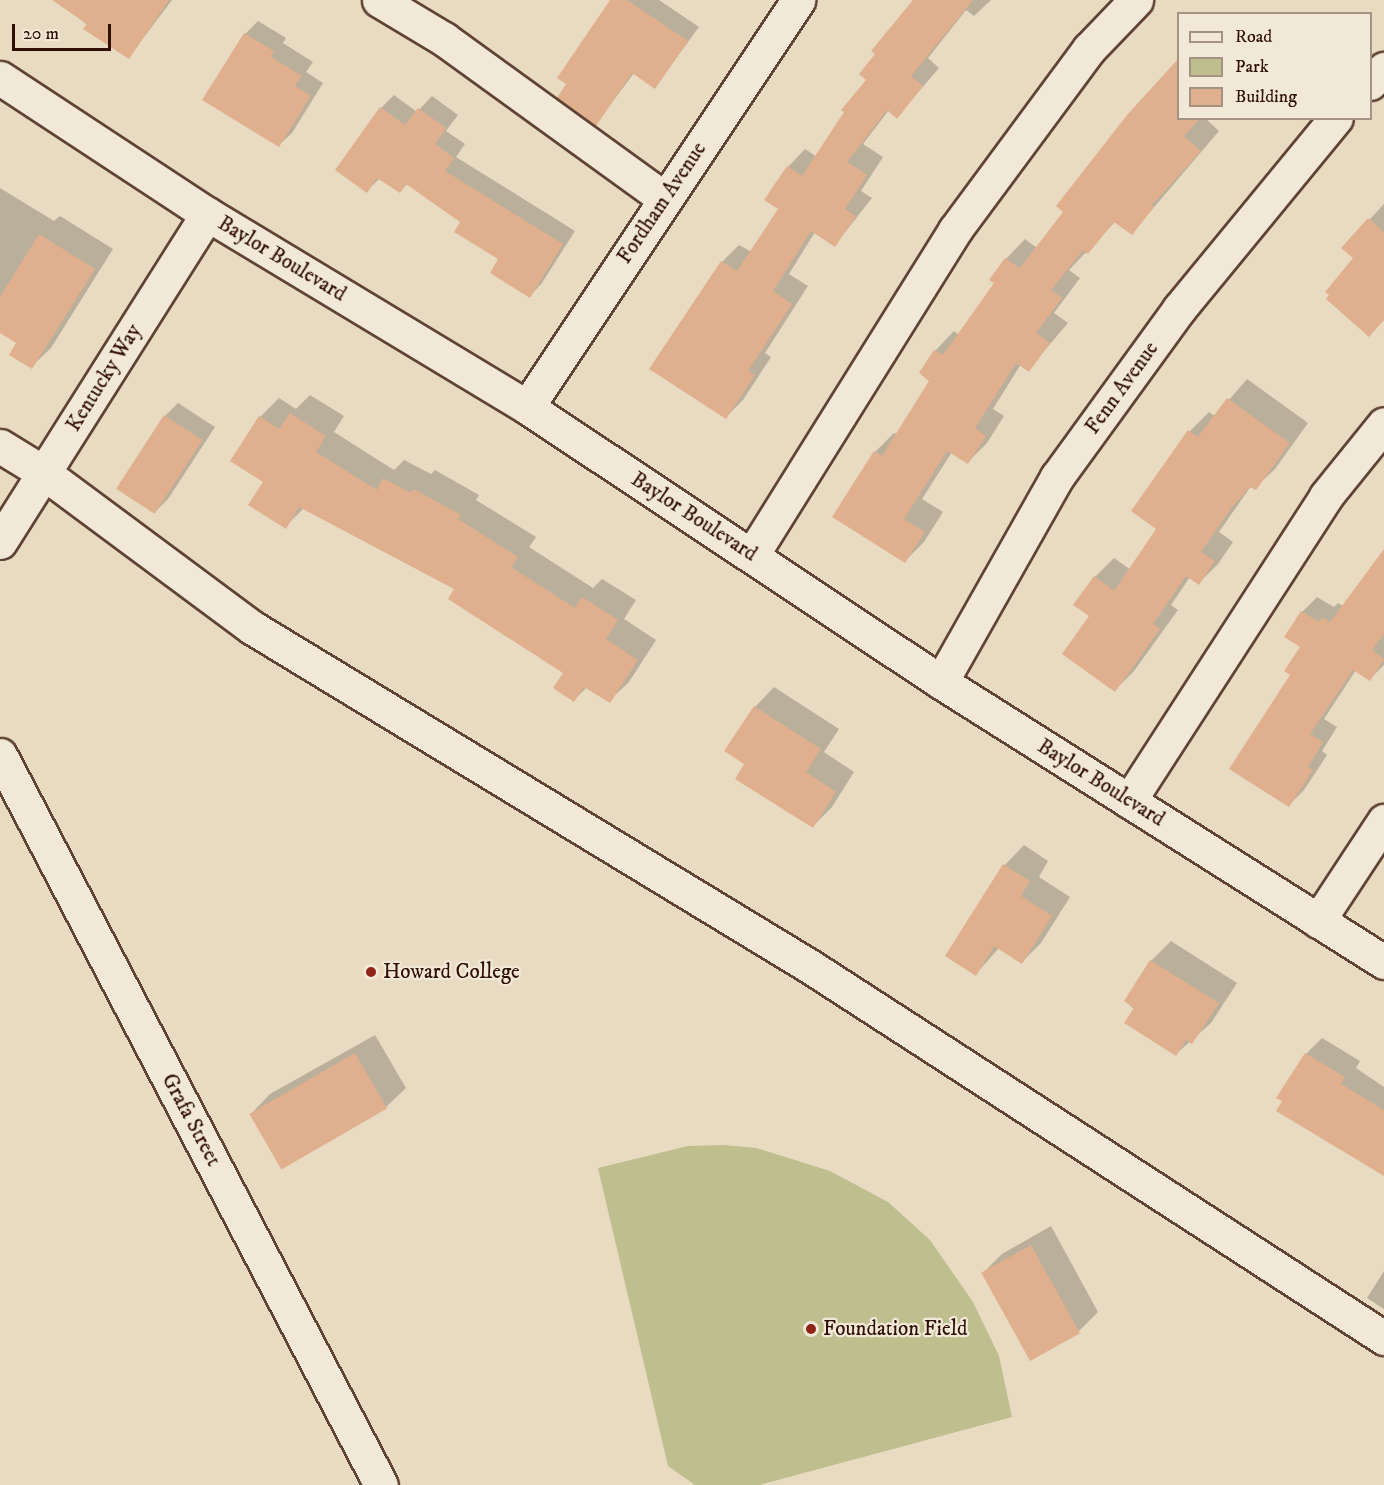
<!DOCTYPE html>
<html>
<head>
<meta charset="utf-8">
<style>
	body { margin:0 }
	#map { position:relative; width:1384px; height:1485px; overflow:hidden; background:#e9dbc2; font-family:"IM FELL DW Pica",serif }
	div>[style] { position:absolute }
	.green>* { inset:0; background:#bebe8e }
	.shadow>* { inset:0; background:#0003 }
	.building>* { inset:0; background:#dfaf8e; transform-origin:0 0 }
	.roads { filter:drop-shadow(2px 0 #5f4334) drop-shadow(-2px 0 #5f4334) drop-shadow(0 2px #5f4334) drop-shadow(0 -2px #5f4334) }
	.minor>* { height:33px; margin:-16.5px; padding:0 16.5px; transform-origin:16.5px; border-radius:16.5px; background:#f1e8d7 }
	.dots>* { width:16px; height:16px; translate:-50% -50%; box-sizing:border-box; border:3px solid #f1e8d7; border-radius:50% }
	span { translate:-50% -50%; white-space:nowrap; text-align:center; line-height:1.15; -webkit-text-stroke:4.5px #f1e8d7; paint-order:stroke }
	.street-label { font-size:21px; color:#311004 }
	.poi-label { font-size:21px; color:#311004 }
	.left { translate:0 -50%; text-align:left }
	.legend { position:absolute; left:1177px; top:12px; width:195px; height:108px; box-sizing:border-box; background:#f1e8d7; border:2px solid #a49283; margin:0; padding:8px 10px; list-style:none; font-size:18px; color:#311004 }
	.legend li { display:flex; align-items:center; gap:12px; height:30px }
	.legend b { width:30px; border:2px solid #a49283 }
	.scale { position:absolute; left:12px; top:24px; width:99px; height:27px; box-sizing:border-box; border:3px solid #311004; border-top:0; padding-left:8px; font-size:18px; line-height:21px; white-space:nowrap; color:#311004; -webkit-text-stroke:4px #f1e8d7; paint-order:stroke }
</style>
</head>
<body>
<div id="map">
	<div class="green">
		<i style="clip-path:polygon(723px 1145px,756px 1148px,830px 1171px,888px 1202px,930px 1240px,973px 1302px,999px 1356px,1012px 1417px,759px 1485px,695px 1485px,668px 1466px,598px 1168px,688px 1146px)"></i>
	</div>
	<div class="shadow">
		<i style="clip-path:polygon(55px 0,172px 0,129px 57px)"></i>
		<i style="clip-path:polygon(611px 0,659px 0,699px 27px,655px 87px,634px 73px,596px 124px)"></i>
		<i style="clip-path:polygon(913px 0,991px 0,974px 16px,966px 10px,928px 58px,939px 68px,897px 117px,889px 110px,863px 144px,883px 157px,861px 191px,872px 198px,835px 245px,815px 232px,789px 274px,808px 286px,765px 353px,771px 357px,743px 400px,726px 417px,722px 262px,739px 245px,752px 252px,780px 209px,788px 167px,805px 149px,817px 157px,868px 79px)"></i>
		<i style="clip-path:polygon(258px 21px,286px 38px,283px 43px,313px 62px,306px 72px,323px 83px,292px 133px,279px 145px,245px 34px)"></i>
		<i style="clip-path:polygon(394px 95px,417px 112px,432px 96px,458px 115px,446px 131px,465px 144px,456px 157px,575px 231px,542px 283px,530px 296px,500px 259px,462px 221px,408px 183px,400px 192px,380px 178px,367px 191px,381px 108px)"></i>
		<i style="clip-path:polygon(1178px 118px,1205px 118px,1219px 131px,1132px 233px,1116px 221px,1069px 270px,1080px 278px,1054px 313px,1068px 323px,1028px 370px,1021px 364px,993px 409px,1004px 416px,987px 443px,968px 462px,952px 452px,922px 499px,943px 512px,924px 542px,905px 561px,875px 452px,894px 433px,897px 434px,931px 380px,935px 351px,954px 331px,959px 335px,996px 283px,1006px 259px,1025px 239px,1037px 248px)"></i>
		<i style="clip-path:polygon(0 188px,54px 221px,60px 216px,113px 249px,51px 348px,31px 367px,18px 343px,0 331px)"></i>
		<i style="clip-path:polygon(1384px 204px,1384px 320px,1369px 335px,1356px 258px,1344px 247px)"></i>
		<i style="clip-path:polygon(1247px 379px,1308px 423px,1275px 469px,1255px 488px,1251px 486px,1219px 532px,1233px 542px,1218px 564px,1199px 583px,1190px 577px,1171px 605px,1178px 610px,1134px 671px,1115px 690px,1091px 615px,1095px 577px,1114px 558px,1131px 570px,1159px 529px,1190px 431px,1209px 412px,1215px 416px)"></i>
		<i style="clip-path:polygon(310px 395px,344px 416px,334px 432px,394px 470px,404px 460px,431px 474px,435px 470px,479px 495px,476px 500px,536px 537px,529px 547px,593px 588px,602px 579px,636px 600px,624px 619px,656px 640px,629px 682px,609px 701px,587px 687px,574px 700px,565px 673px,456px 588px,304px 508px,285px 527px,265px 481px,260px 417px,279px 398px,296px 409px)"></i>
		<i style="clip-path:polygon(178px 403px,215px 427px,168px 499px,155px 512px,165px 416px)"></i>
		<i style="clip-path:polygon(1384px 552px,1384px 665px,1370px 679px,1356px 670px,1324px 719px,1337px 727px,1322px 751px,1327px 755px,1304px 790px,1289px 805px,1292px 674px,1302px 646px,1302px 612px,1317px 597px,1334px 607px,1338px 603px,1343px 606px)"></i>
		<i style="clip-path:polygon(774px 687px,839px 729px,824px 752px,854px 772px,832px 807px,813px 826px,747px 764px,755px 707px)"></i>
		<i style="clip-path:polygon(1024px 845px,1048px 861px,1039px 877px,1070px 897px,1041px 943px,1022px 962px,999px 948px,976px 974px,947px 955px,1005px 865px)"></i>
		<i style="clip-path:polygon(1171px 941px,1237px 983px,1211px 1023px,1176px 1054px,1126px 1001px,1151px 961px)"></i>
		<i style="clip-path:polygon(375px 1035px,406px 1088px,386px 1107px,281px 1167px,251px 1114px,270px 1094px)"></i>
		<i style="clip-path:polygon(1322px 1038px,1360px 1061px,1356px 1068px,1384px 1087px,1384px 1175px,1306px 1054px)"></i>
		<i style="clip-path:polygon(1051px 1226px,1098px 1312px,1079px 1331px,983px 1273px,1002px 1254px)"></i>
		<i style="clip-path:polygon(1384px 1271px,1384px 1309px,1367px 1298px)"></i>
	</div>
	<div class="building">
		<i style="clip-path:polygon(52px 0,169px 0,129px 59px,83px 29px,87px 24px)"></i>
		<i style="clip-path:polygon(610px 0,627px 0,688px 41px,655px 89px,632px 73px,596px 126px,557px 98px,566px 84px,557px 78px)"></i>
		<i style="clip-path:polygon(913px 0,973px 0,911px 76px,923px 86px,897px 119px,887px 110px,847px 162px,867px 175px,845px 209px,856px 216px,835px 247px,811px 231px,773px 291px,792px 304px,748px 371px,755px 375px,726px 419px,649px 369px,721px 261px,737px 271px,778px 209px,764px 200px,787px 166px,802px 176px,844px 112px,841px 110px,866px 80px,859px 74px,875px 54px,871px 51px)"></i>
		<i style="clip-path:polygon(244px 33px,274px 51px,271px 57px,302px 76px,295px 86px,311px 96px,279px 147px,202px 100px)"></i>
		<i style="clip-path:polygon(1179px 58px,1179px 118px,1200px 118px,1184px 136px,1201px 151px,1152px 205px,1154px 207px,1132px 235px,1114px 222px,1088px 254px,1083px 250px,1051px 290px,1062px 298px,1036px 333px,1050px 343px,1029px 372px,1016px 363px,975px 428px,986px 436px,968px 464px,947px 451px,904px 519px,925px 532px,905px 563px,832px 517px,874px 451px,882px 456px,929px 381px,919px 373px,934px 350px,943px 355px,994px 283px,989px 280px,1005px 258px,1020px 268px,1063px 212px,1056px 206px,1127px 115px)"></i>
		<i style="clip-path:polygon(380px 107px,405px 125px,418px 108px,446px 128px,435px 144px,454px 158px,445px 171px,563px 244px,530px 298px,490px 273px,498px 259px,454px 232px,460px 222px,406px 184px,400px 193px,377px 178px,367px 193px,335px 170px)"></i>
		<i style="clip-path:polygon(1368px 218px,1384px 232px,1384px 320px,1369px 337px,1326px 299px,1329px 295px,1325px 292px,1353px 258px,1341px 248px)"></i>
		<i style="clip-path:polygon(39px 234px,95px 269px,32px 369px,9px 355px,16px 343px,0 333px,0 297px)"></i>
		<i style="clip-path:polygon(1227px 398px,1290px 443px,1256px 490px,1250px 487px,1232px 507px,1201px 552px,1215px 561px,1199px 585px,1186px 576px,1153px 624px,1160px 629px,1115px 692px,1062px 654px,1089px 616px,1073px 605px,1094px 576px,1114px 591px,1156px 529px,1131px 511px,1188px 430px,1198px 437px)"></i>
		<i style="clip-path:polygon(290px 413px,326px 436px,316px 452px,377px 490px,383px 478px,411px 493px,414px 489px,461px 515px,458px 519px,518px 557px,511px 567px,575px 608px,582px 597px,618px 620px,606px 639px,638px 660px,610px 703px,584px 687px,574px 702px,553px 688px,563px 673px,448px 599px,454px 589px,299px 507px,286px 529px,248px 505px,263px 482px,230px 461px,259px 416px,279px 429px)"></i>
		<i style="left:164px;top:415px;width:46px;height:88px;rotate:33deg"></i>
		<i style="clip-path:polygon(1384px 549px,1384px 634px,1372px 650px,1384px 659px,1370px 681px,1353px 670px,1310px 734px,1323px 742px,1308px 767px,1313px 770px,1289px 807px,1229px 769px,1290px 675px,1284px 671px,1300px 647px,1284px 637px,1301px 611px,1319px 622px,1322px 617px,1330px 622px)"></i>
		<i style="clip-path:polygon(754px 706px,821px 749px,806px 772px,836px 792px,813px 828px,735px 779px,744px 764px,724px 751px)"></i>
		<i style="clip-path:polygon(1003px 864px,1030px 881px,1021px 896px,1052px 916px,1022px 964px,994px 946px,976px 976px,945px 956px)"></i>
		<i style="clip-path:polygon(1150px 960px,1219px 1003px,1192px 1044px,1186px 1040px,1176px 1056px,1124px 1023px,1134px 1008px,1124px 1001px)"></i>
		<i style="left:355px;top:1053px;width:64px;height:122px;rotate:60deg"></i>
		<i style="clip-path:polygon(1305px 1053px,1345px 1077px,1341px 1084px,1384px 1110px,1384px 1176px,1276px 1111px,1282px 1101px,1276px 1098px)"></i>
		<i style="left:1031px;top:1245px;width:101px;height:57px;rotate:61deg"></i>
	</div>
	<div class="roads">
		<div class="minor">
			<i style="left:379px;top:0;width:76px;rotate:31deg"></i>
			<i style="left:444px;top:39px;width:273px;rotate:35.9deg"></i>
			<i style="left:0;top:78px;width:248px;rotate:33.3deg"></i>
			<i style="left:207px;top:214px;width:374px;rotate:31.1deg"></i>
			<i style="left:527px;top:407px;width:497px;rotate:33.6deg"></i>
			<i style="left:941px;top:682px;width:524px;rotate:32.3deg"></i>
			<i style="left:1370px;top:83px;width:20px;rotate:-45deg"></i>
			<i style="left:527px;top:407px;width:489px;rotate:-56.3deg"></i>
			<i style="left:0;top:446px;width:52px;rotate:31.5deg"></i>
			<i style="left:44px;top:473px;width:260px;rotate:36.6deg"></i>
			<i style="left:253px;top:628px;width:653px;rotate:31.28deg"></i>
			<i style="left:811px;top:967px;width:683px;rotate:32.92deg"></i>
			<i style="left:0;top:542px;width:388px;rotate:-57.7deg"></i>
			<i style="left:752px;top:555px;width:383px;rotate:-58deg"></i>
			<i style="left:955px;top:230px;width:225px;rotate:-53.5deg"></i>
			<i style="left:1089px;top:49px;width:68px;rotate:-46.2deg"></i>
			<i style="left:941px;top:682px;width:236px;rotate:-60.5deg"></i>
			<i style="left:1057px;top:477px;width:208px;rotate:-54deg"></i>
			<i style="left:1179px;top:309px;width:247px;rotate:-50.6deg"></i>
			<i style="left:0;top:755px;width:823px;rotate:62.44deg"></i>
			<i style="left:1129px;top:801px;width:363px;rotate:-57.1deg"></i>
			<i style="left:1326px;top:496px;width:92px;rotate:-51.1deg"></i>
			<i style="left:1318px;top:921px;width:120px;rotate:-56.6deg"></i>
		</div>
	</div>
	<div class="dots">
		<i style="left:371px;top:972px;background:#8f2418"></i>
		<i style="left:811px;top:1329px;background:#8f2418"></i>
	</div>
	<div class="street-label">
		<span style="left:662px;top:203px;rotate:-56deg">Fordham Avenue</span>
		<span style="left:282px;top:259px;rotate:31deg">Baylor Boulevard</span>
		<span style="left:104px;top:378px;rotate:-58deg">Kentucky Way</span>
		<span style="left:1122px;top:388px;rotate:-54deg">Fenn Avenue</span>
		<span style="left:694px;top:517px;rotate:33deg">Baylor Boulevard</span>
		<span style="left:1101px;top:783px;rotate:32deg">Baylor Boulevard</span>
		<span style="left:191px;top:1120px;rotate:62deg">Grafa Street</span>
	</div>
	<div class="poi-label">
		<span class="left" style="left:383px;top:972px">Howard College</span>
		<span class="left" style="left:823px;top:1329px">Foundation Field</span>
	</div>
	<ul class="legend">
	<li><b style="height:8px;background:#f1e8d7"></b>Road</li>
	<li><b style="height:16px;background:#bebe8e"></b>Park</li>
	<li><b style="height:16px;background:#dfaf8e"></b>Building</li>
	</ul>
	<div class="scale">20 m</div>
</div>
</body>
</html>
